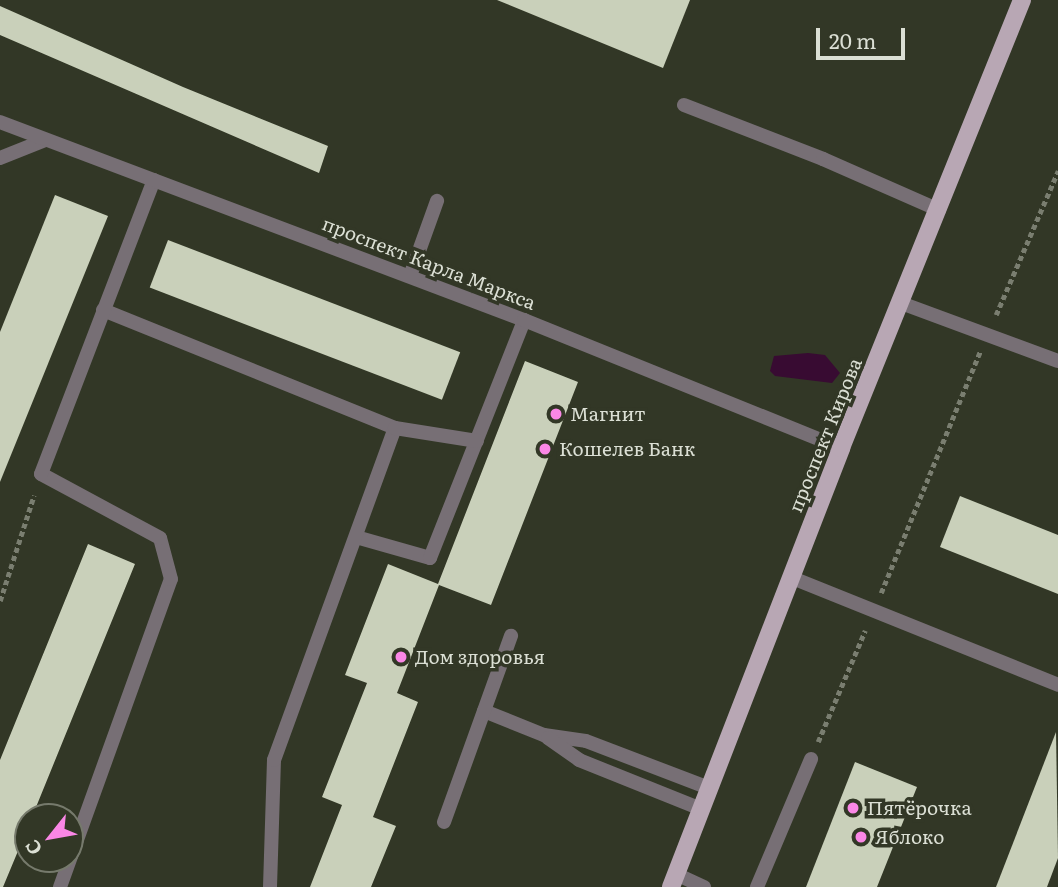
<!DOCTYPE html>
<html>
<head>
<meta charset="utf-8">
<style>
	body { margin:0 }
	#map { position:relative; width:1058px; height:887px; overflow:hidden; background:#323726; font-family:Literata,serif }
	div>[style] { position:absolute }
	.water>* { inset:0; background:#380b32 }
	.building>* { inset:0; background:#c9d0ba; transform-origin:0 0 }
	.path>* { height:4.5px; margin-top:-2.25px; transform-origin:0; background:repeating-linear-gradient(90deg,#7a7e70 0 5px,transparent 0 8.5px) }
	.lane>* { height:14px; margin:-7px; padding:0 7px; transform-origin:7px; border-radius:7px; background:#776f75 }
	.street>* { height:14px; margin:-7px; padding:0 7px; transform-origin:7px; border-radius:7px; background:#776f75 }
	.primary>* { height:18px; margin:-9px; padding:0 9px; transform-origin:9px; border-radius:9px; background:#b8a7b4 }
	.dots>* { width:19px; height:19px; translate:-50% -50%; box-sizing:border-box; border:4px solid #323726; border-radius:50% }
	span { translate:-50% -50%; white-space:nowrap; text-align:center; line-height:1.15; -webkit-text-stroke:7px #323726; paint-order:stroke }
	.street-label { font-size:19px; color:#dbdfd4 }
	.poi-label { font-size:19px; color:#dbdfd4 }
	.left { translate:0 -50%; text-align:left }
	.north { position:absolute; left:14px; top:803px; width:70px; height:70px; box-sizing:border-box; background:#323726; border:2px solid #767a6c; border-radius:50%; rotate:239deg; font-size:19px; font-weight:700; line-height:28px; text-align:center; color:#dbdfd4 }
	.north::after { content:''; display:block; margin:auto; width:24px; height:32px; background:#fa87e6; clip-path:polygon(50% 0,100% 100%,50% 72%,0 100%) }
	.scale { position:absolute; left:816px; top:28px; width:89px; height:32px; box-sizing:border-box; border:4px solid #dbdfd4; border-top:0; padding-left:9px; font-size:21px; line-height:24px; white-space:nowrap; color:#dbdfd4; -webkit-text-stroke:5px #323726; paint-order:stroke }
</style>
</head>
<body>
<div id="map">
	<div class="water">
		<i style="clip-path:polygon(808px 353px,825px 355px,840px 373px,832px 383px,775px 376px,770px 371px,774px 356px)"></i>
	</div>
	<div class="building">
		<i style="clip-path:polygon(497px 0,690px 0,663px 68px)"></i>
		<i style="clip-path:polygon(0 6px,183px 87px,328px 146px,319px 173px,0 35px)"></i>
		<i style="clip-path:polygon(55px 195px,108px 216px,0 482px,0 332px)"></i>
		<i style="left:168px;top:240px;width:313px;height:51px;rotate:21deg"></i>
		<i style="clip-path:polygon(525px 361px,578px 382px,491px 605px,439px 585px,397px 693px,418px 702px,373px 817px,396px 826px,371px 887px,310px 887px,342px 805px,322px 797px,367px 683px,345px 675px,388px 564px,438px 584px)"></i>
		<i style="clip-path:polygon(960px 496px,1058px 535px,1058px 594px,940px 547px)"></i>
		<i style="clip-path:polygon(88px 544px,135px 564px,32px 817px,28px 817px,28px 827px,3px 887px,0 887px,0 760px)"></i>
		<i style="clip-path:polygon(1056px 732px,1058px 858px,1047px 887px,996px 887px)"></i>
		<i style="clip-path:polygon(855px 762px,917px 787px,877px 887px,806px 887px)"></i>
	</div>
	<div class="path">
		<i style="left:996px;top:315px;width:157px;rotate:-66.7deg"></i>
		<i style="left:881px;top:593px;width:261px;rotate:-67.7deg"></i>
		<i style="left:0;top:601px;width:111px;rotate:-72.2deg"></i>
		<i style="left:818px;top:742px;width:121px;rotate:-67.1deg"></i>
	</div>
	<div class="lane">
		<i style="left:684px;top:105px;width:149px;rotate:21.2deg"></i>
		<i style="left:823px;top:159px;width:127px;rotate:23.7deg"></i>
		<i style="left:0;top:158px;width:48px;rotate:-21.8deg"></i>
		<i style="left:410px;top:276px;width:80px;rotate:-70.2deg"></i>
		<i style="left:901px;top:303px;width:167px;rotate:20.3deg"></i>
		<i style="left:103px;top:310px;width:315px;rotate:22deg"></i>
		<i style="left:356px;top:537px;width:77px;rotate:15.8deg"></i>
		<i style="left:430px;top:558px;width:256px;rotate:-68.4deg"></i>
		<i style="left:790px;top:577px;width:289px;rotate:21.9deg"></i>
		<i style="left:484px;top:711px;width:65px;rotate:21.8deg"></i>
		<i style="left:544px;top:735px;width:42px;rotate:8.1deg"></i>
		<i style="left:586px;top:741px;width:132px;rotate:20.9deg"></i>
		<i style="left:548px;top:738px;width:38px;rotate:35deg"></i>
		<i style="left:579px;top:760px;width:131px;rotate:21.9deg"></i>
		<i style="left:444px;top:822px;width:198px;rotate:-70.2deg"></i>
		<i style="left:676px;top:874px;width:31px;rotate:25deg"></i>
		<i style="left:60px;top:887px;width:327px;rotate:-70.2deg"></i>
		<i style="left:171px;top:579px;width:42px;rotate:-105deg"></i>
		<i style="left:160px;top:538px;width:135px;rotate:-151.7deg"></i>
		<i style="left:41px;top:474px;width:315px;rotate:-69deg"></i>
		<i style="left:270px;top:887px;width:127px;rotate:-88.2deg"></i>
		<i style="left:274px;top:760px;width:353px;rotate:-70deg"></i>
		<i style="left:395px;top:428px;width:83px;rotate:9deg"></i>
		<i style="left:757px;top:887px;width:139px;rotate:-67.1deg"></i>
	</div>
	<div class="street">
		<i style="left:0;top:122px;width:560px;rotate:20.7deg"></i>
		<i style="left:524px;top:320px;width:342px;rotate:22deg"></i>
	</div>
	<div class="primary">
		<i style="left:671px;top:887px;width:471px;rotate:-68.8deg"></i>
		<i style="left:841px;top:448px;width:483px;rotate:-68deg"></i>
	</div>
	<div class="dots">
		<i style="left:556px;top:414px;background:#fa87e6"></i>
		<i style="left:545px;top:449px;background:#fa87e6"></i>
		<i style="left:401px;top:657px;background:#fa87e6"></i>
		<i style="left:853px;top:808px;background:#fa87e6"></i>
		<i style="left:861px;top:837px;background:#fa87e6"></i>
	</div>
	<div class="street-label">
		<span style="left:429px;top:263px;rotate:21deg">проспект Карла Маркса</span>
		<span style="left:825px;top:435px;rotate:-68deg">проспект Кирова</span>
	</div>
	<div class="poi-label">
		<span class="left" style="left:570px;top:414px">Магнит</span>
		<span class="left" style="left:559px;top:449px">Кошелев Банк</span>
		<span class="left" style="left:415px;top:657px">Дом здоровья</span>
		<span class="left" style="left:867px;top:808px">Пятёрочка</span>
		<span class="left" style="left:875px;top:837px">Яблоко</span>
	</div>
	<div class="north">С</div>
	<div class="scale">20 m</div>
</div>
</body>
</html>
